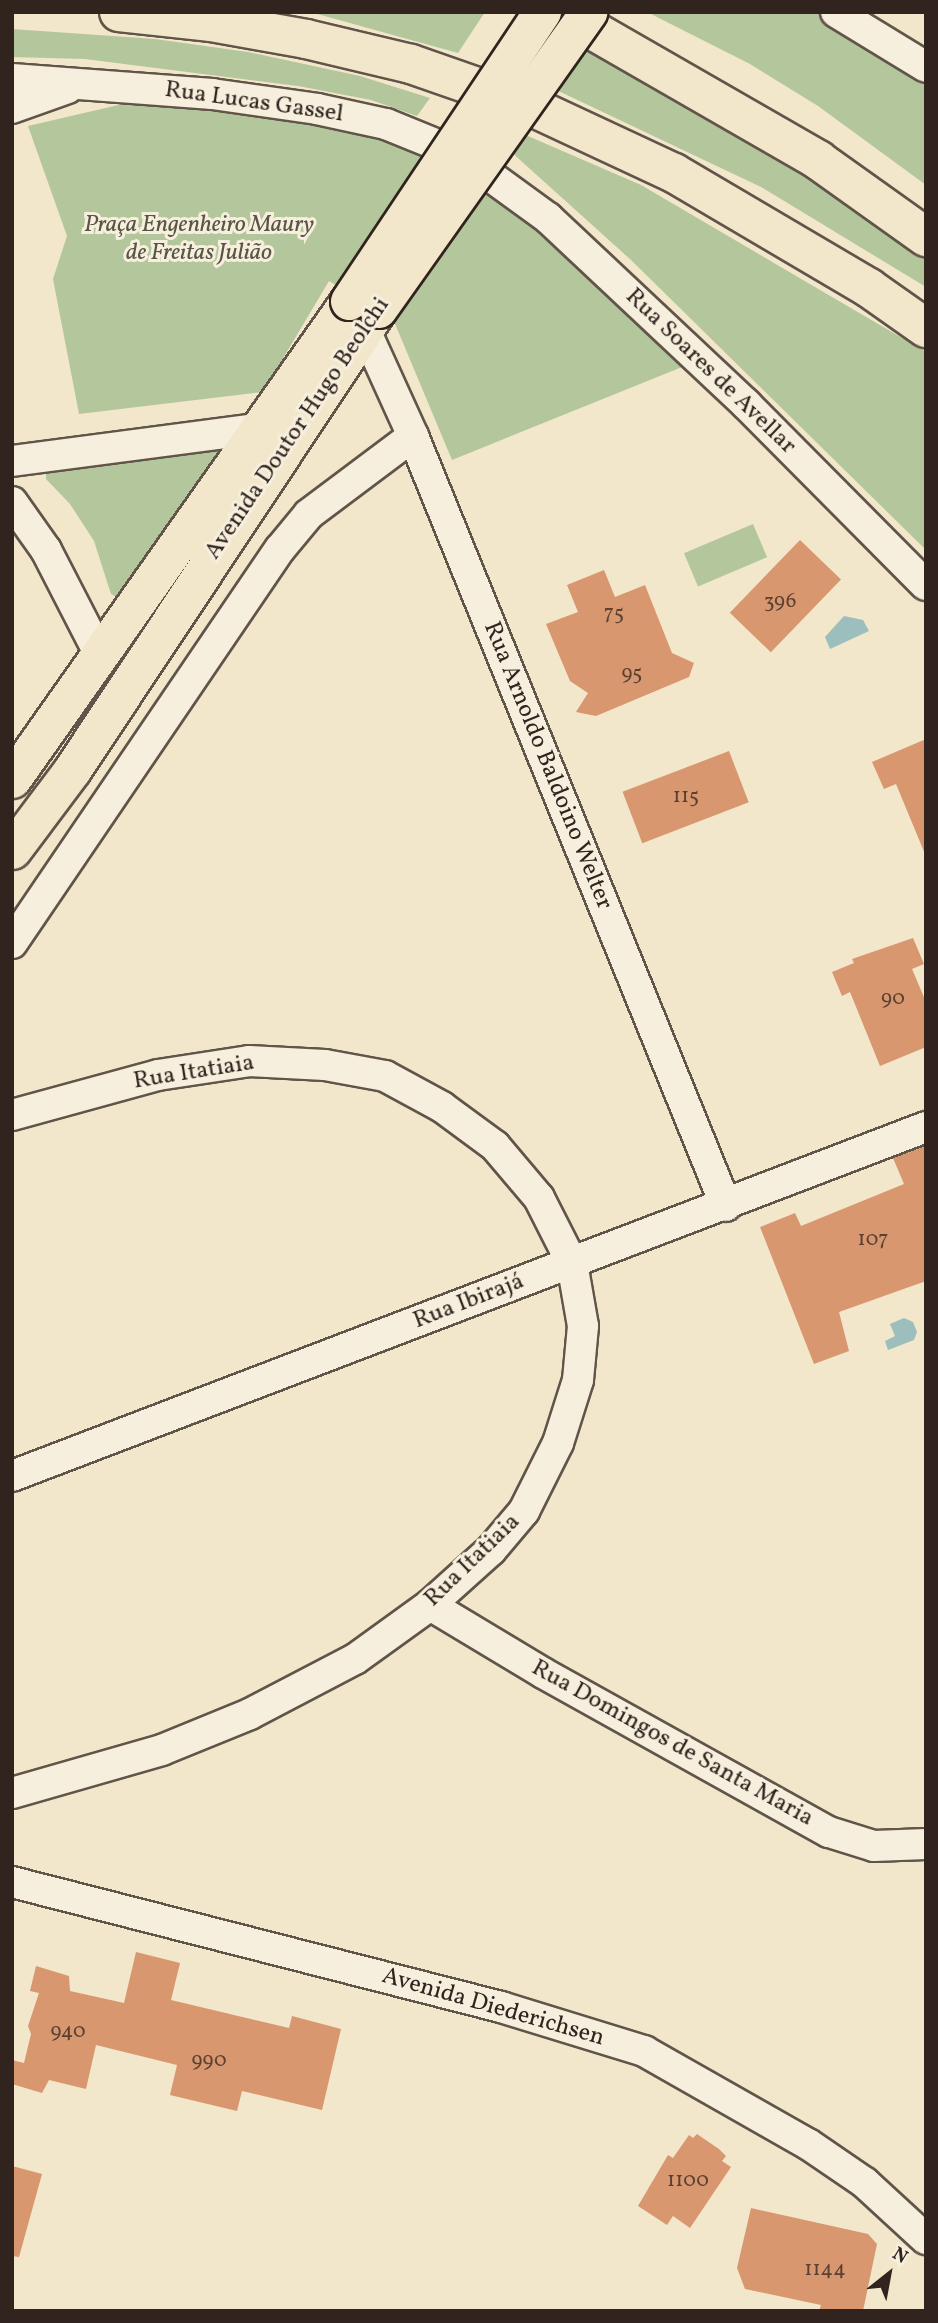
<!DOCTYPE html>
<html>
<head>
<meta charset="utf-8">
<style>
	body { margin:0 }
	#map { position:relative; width:938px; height:2323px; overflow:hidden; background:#f2e6cb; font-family:Vollkorn,serif }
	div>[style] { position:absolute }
	.green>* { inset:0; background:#b4c69c; transform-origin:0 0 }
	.water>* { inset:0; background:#9cbebc }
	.building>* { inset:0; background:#d8976f; transform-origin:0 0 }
	.roads { filter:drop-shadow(2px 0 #615449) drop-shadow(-2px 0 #615449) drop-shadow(0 2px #615449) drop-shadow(0 -2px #615449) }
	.minor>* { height:30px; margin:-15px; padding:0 15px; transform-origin:15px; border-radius:15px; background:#f7efdd }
	.major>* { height:37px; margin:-18.5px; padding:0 18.5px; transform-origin:18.5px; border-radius:18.5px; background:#f2e6cb }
	.highway>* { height:38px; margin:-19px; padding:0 19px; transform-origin:19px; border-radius:19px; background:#f2e6cb }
	.rail>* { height:8px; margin-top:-4px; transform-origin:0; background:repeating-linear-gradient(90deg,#f7efdd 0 16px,#31241e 0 32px); box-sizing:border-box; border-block:2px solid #31241e }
	.bridges { filter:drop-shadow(2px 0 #31241e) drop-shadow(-2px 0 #31241e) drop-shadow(0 2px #31241e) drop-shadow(0 -2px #31241e) }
	.major-bridge>* { height:37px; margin:-18.5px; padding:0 18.5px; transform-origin:18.5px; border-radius:18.5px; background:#f2e6cb }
	span { translate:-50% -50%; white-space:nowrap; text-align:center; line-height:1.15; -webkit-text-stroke:6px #f7efdd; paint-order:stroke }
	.number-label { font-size:21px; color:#5b4132 }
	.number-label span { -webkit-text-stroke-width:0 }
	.street-label { font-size:24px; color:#31241e }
	.park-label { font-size:24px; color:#585544; font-style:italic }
	.frame { position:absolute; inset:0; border:14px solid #31241e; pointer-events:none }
	.north { position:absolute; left:854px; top:2239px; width:70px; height:70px; -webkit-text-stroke:5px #f7efdd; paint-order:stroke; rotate:31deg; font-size:19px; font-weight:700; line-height:28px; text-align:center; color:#31241e }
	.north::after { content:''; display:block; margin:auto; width:24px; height:32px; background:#31241e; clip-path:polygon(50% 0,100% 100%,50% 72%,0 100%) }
</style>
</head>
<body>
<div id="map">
	<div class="green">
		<i style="clip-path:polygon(310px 12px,485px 12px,458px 53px)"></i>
		<i style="clip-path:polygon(647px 12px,821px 12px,926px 75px,926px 185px,818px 106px,750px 64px)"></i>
		<i style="clip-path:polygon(12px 29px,155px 39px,248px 52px,360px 76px,430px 98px,417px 116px,371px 100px,298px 86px,85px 59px,12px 57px)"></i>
		<i style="clip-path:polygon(584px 31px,926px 249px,926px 287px,761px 187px,550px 87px)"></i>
		<i style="clip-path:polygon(140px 100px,302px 118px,399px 139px,531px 216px,687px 365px,452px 460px,393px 319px,329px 281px,263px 392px,79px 414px,53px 279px,67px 236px,28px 126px)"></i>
		<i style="clip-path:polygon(521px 133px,641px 185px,926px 352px,926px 550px,631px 260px,509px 150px)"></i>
		<i style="clip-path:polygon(219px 446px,221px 456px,123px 600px,111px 594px,94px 541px,70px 504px,46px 479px,46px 464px)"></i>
		<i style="left:753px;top:524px;width:36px;height:75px;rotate:67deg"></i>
	</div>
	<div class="water">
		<i style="clip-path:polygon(844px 616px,863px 620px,869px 631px,830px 649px,825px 637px)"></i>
		<i style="clip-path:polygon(904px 1318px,913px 1322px,917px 1332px,914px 1340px,888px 1350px,885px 1341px,895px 1336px,890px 1324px)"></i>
	</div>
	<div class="building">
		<i style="left:800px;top:540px;width:57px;height:101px;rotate:44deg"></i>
		<i style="clip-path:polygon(604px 570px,615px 597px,645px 585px,672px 653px,694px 663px,689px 677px,596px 716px,576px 712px,588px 693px,570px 681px,546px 624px,578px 612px,567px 585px)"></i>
		<i style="clip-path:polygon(926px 739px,926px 854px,925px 854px,896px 784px,884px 789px,872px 762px)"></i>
		<i style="left:729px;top:751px;width:55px;height:114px;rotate:69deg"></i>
		<i style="clip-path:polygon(913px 938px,924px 964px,912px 969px,926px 1002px,926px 1047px,880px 1066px,850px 992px,842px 996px,832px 972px,854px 963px,852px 959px)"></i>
		<i style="clip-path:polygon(926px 1146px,926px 1281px,839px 1312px,849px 1351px,814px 1364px,760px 1227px,795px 1213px,801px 1226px,904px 1184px,893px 1158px)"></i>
		<i style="clip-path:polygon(136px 1952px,180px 1963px,171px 2000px,289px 2028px,292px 2016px,341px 2029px,322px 2110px,242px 2091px,237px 2111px,170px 2095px,177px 2065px,96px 2045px,86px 2089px,49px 2080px,42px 2093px,12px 2084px,12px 2060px,24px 2063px,31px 2034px,28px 2026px,39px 1993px,30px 1991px,36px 1966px,69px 1976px,70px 1991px,124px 2003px)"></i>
		<i style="clip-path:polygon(697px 2134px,719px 2149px,726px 2156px,722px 2161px,731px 2167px,690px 2228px,673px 2216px,667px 2225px,638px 2206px,668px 2155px,673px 2158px,689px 2135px,693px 2138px)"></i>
		<i style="clip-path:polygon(12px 2166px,42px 2174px,19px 2257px,12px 2256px)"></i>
		<i style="clip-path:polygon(751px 2208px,868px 2234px,877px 2244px,863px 2311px,819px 2311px,821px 2305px,745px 2289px,737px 2268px)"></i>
	</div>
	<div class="roads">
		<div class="minor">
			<i style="left:836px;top:12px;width:105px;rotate:31.4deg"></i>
			<i style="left:12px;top:79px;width:201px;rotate:4.3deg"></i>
			<i style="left:212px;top:94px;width:106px;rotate:8.1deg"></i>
			<i style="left:317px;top:109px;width:71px;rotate:12.3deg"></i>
			<i style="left:386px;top:124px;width:80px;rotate:22.1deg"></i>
			<i style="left:460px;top:154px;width:109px;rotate:36deg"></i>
			<i style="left:548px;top:218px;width:272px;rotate:43.2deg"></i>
			<i style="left:746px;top:404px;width:255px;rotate:45.2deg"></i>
			<i style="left:12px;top:108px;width:59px;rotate:-19.7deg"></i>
			<i style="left:364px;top:328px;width:119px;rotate:65.6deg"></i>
			<i style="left:413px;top:436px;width:831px;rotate:67.88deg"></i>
			<i style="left:12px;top:461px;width:253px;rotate:-7.5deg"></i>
			<i style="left:12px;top:502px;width:59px;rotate:54.7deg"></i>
			<i style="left:46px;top:550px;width:120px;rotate:62.8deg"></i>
			<i style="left:12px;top:943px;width:477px;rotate:-55.8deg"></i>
			<i style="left:280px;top:549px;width:45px;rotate:-50.4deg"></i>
			<i style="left:309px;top:514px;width:130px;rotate:-36.9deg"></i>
			<i style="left:12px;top:1115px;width:151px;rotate:-15.3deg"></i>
			<i style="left:158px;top:1075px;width:92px;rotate:-8.7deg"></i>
			<i style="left:249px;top:1061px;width:76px;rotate:3deg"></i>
			<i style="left:325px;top:1065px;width:61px;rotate:10.4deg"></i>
			<i style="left:385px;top:1076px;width:65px;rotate:28.5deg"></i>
			<i style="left:442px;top:1107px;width:66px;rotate:36.3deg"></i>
			<i style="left:495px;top:1146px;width:68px;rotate:49.8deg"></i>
			<i style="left:539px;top:1198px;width:73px;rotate:63.1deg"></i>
			<i style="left:572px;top:1263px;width:64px;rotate:80.1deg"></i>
			<i style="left:583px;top:1326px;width:54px;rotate:95.3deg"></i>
			<i style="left:578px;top:1380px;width:66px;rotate:107.6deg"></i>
			<i style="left:558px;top:1443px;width:76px;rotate:116.6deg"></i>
			<i style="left:524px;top:1511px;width:51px;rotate:130.2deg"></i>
			<i style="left:491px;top:1550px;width:82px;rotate:138deg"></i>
			<i style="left:430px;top:1605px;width:92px;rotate:144.2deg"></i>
			<i style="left:355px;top:1659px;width:119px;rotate:152.4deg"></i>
			<i style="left:250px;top:1714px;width:95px;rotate:157.8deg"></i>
			<i style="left:162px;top:1750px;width:156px;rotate:164deg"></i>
			<i style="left:12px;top:1476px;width:978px;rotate:-20.9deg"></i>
			<i style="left:430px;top:1605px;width:132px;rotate:31deg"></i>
			<i style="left:543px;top:1673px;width:327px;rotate:29.1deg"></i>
			<i style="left:829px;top:1832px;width:47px;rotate:17.3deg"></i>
			<i style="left:874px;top:1846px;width:52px;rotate:-2.2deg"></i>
			<i style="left:12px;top:1882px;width:505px;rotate:14.34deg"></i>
			<i style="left:501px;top:2007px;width:150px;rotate:17.1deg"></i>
			<i style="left:644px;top:2051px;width:189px;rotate:29.6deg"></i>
			<i style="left:808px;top:2144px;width:69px;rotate:34.4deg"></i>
			<i style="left:865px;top:2183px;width:83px;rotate:42.6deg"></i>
		</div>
		<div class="major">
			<i style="left:12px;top:779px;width:585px;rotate:-54.82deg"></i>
			<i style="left:12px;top:850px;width:100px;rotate:-53.1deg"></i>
			<i style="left:72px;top:770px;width:553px;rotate:-56.42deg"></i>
		</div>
		<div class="highway">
			<i style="left:119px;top:12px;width:93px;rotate:6.2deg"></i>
			<i style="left:211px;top:22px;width:97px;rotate:10.1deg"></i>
			<i style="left:306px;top:39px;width:108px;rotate:13.4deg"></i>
			<i style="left:411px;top:64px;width:122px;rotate:19.2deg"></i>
			<i style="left:526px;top:104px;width:163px;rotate:25deg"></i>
			<i style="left:674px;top:173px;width:226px;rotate:30.5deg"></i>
			<i style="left:869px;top:288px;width:70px;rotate:35.1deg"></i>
			<i style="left:561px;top:12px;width:297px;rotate:29.9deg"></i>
			<i style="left:818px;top:160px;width:133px;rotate:35.5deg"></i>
		</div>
	</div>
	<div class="rail">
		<i style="left:339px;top:302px;width:347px;rotate:-56.6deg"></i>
		<i style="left:351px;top:311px;width:358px;rotate:-56.6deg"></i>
	</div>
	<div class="bridges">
		<div class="major-bridge">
			<i style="left:349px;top:301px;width:348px;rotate:-56.3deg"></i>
			<i style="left:378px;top:309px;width:364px;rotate:-54.7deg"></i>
		</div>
	</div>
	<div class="number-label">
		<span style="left:780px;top:602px">396</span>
		<span style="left:614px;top:614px">75</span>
		<span style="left:632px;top:674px">95</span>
		<span style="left:686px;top:797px">115</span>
		<span style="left:893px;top:999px">90</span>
		<span style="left:873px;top:1240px">107</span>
		<span style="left:68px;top:2032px">940</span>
		<span style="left:209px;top:2061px">990</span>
		<span style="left:688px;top:2181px">1100</span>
		<span style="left:825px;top:2270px">1144</span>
	</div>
	<div class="street-label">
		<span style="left:254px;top:103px;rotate:8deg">Rua Lucas Gassel</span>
		<span style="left:710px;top:372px;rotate:44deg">Rua Soares de Avellar</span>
		<span style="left:298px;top:429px;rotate:-56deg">Avenida Doutor Hugo Beolchi</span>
		<span style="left:547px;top:766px;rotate:68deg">Rua Arnoldo Baldoino Welter</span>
		<span style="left:194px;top:1073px;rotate:-9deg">Rua Itatiaia</span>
		<span style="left:469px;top:1302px;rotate:-21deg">Rua Ibirajá</span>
		<span style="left:473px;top:1561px;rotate:-44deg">Rua Itatiaia</span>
		<span style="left:672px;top:1744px;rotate:29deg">Rua Domingos de Santa Maria</span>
		<span style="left:493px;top:2008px;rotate:16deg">Avenida Diederichsen</span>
	</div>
	<div class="park-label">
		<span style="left:199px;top:240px">Praça Engenheiro Maury<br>de Freitas Julião</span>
	</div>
	<div class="frame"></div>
	<div class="north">N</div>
</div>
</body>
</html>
